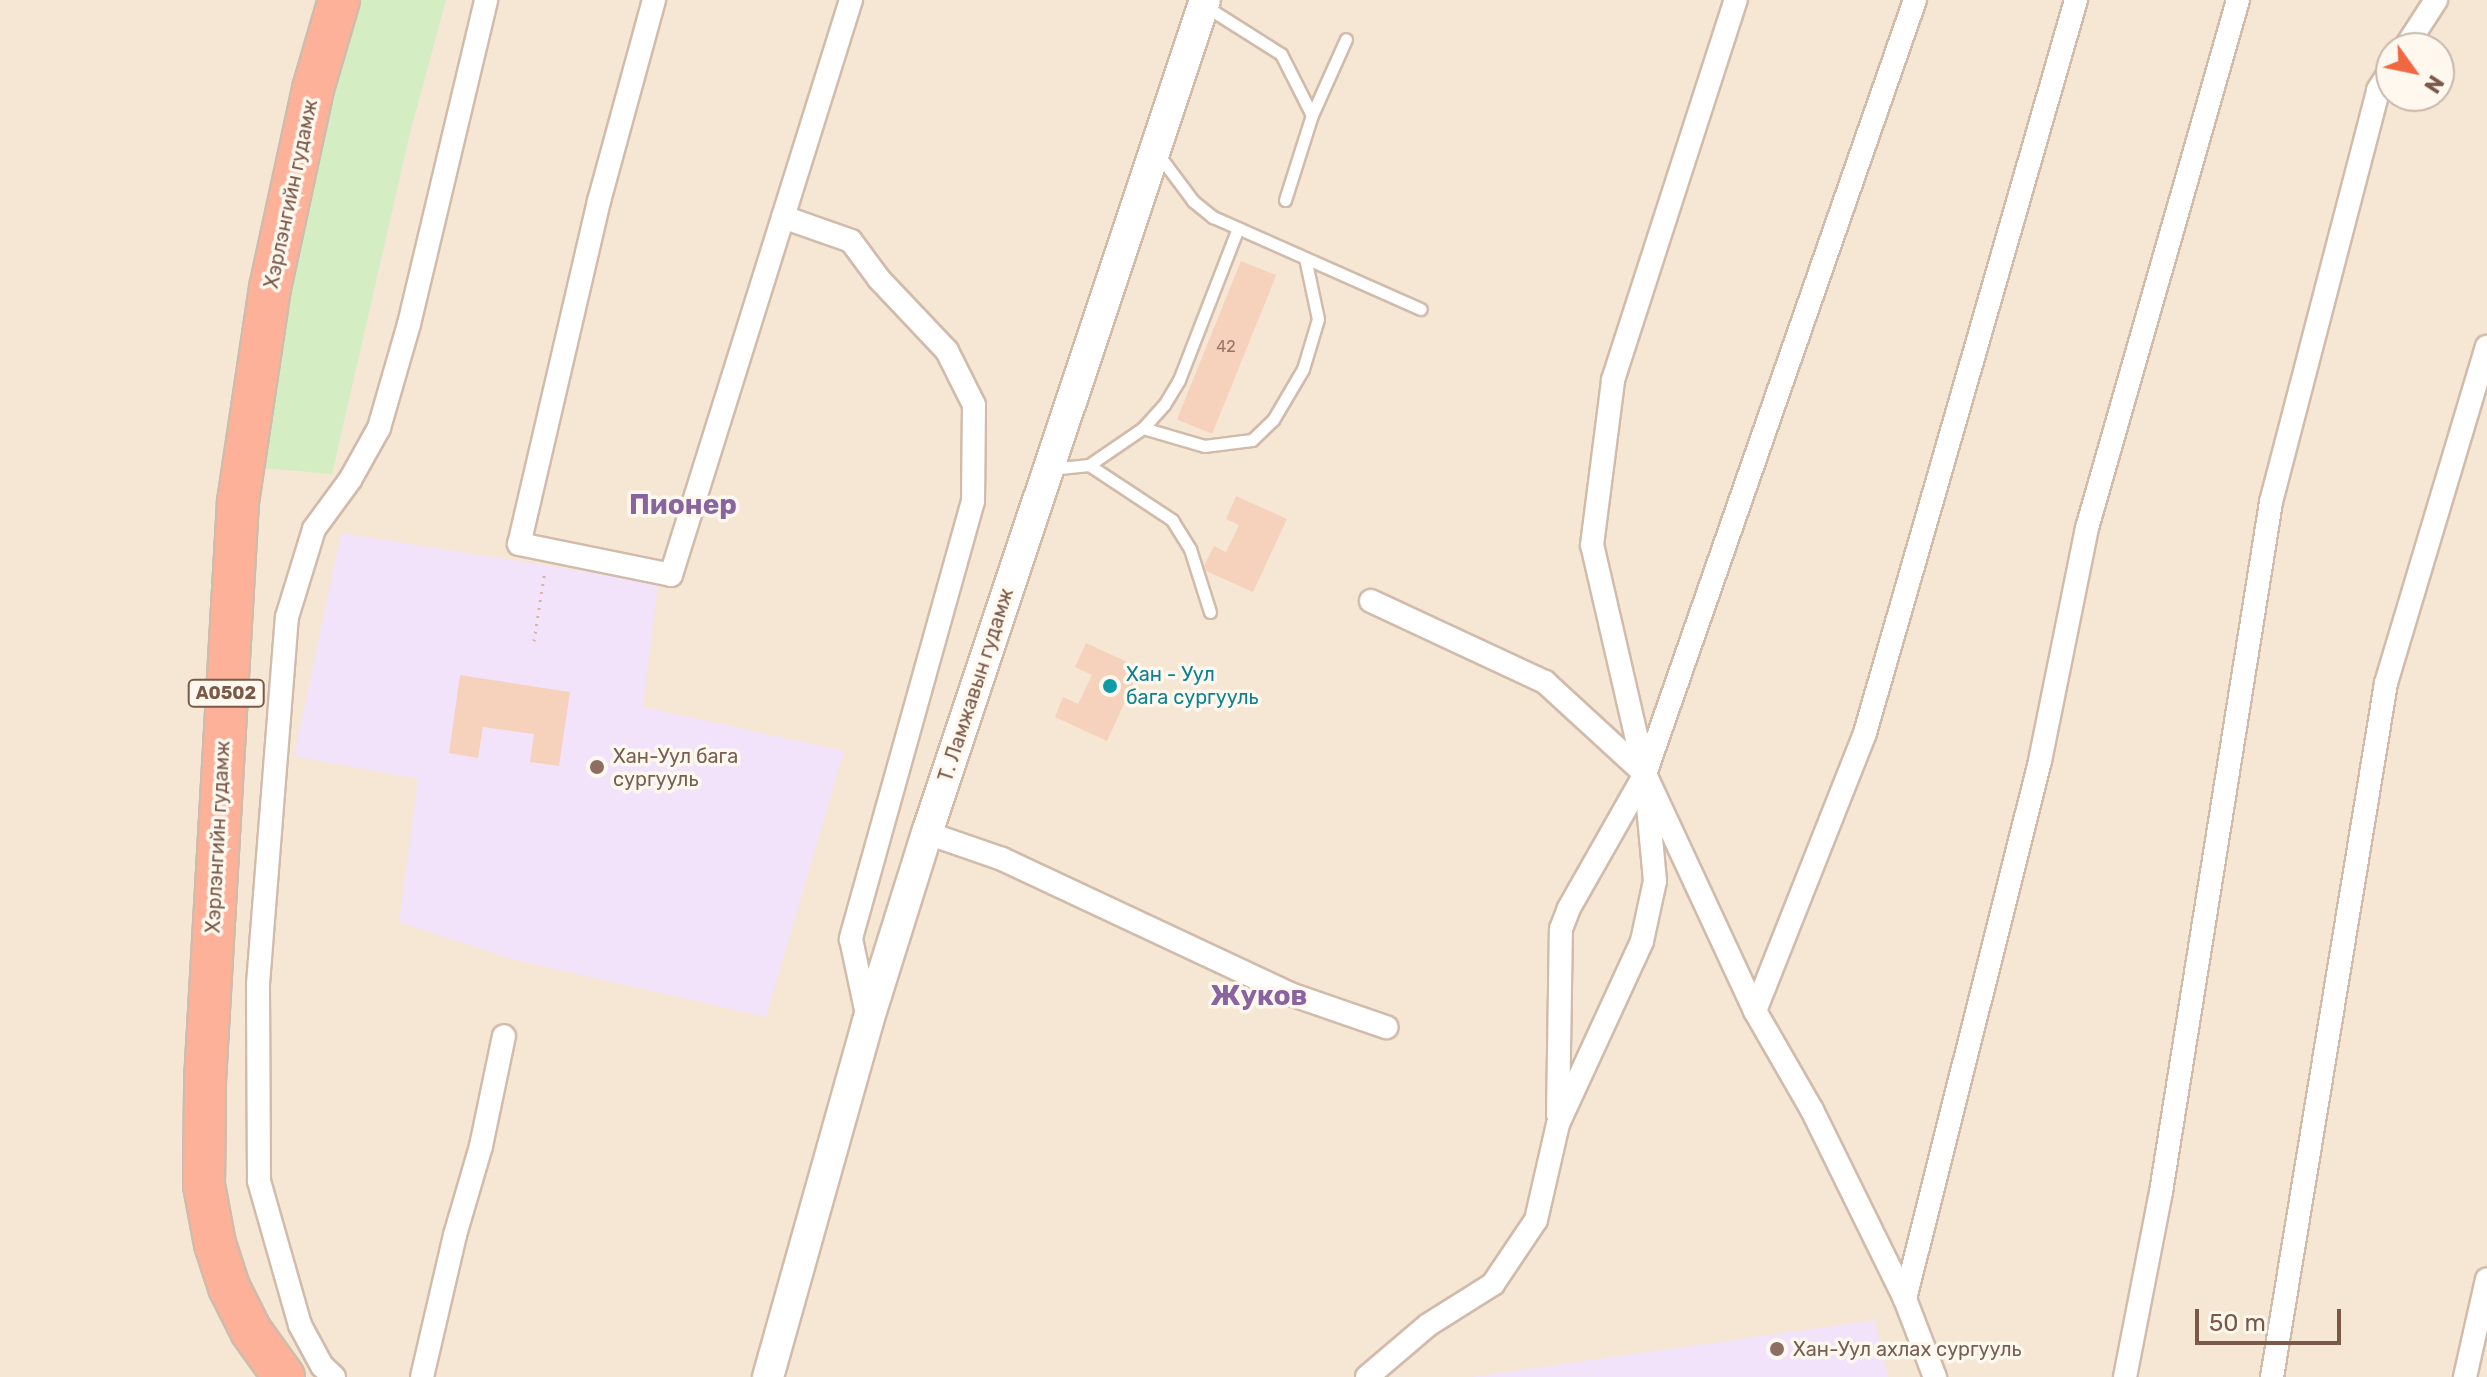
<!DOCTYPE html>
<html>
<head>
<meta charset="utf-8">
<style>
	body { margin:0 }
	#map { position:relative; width:2487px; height:1377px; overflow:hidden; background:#fef5e7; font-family:Rubik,sans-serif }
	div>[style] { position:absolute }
	.residential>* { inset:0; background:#f6e6d4 }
	.education>* { inset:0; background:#f2e3fb }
	.green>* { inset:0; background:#d5edc3 }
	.building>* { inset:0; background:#f6d2bc; transform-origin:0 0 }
	.path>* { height:3px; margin-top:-1.5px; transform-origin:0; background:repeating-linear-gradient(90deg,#dcb59e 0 2px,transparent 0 8px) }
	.roads { filter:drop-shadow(2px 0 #d1bbab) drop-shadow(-2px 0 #d1bbab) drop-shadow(0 2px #d1bbab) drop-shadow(0 -2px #d1bbab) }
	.lane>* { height:11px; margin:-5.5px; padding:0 5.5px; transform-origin:5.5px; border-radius:5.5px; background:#fff }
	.street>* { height:22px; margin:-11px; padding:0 11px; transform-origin:11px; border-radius:11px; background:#fff }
	.secondary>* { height:30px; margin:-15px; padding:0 15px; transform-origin:15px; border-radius:15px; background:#fff }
	.highway>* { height:40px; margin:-20px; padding:0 20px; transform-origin:20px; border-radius:20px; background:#fdb199 }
	.dots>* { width:22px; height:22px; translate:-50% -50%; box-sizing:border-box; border:4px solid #fff8ef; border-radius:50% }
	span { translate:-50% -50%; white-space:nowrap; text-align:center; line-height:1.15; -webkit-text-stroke:7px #fff8ef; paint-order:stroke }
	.number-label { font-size:16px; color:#997765 }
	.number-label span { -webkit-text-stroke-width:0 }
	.shield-label span { padding:2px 6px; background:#fff8ef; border:2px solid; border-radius:6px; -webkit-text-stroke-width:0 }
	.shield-label { font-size:18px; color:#7a5948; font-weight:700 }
	.street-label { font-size:20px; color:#7a5948 }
	.culture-label { font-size:20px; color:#0d838f }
	.left { translate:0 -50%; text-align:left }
	.education-label { font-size:20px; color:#785e54 }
	.district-label { font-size:28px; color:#89649e; font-weight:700 }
	.north { position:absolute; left:2375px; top:32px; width:80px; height:80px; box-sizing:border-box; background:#fff8ef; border:2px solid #cab8ac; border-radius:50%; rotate:123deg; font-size:22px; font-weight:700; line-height:32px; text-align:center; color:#7a5948 }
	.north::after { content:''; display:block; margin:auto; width:28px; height:36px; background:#f16742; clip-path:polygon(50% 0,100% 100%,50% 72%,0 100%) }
	.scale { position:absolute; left:2195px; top:1309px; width:146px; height:36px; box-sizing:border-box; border:4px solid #7a5948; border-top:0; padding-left:10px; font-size:24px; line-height:28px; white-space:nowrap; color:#7a5948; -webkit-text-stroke:6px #fff8ef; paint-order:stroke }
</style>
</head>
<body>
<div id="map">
	<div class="residential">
		<i style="clip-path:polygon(evenodd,0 0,2487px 0,2487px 1377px,0 1377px,0 0,2391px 48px,2439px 48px,2439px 96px,2391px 96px,2391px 48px)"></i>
	</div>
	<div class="education">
		<i style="clip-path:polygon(341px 533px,658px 583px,643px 707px,844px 751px,766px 1017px,512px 959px,399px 922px,418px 779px,294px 756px)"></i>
		<i style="clip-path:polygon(1875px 1320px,1888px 1377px,1471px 1377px)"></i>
	</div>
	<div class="green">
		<i style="clip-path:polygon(361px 0,446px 0,410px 133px,332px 474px,264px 468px,306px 197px)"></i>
	</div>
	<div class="building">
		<i style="left:1241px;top:261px;width:38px;height:171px;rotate:22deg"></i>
		<i style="clip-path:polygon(1236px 496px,1287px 519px,1253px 592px,1206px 571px,1204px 566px,1214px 546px,1226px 552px,1239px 525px,1226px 519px)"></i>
		<i style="clip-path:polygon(1086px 643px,1140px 668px,1107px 741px,1055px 717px,1063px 697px,1078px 704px,1092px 675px,1075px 667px)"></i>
		<i style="clip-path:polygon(460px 675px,570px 692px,559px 766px,530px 762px,534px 734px,483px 727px,478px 758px,449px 753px)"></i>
	</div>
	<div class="path">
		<i style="left:534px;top:641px;width:72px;rotate:-81.2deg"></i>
	</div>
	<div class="roads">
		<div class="lane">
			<i style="left:1205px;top:6px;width:90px;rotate:32.3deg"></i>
			<i style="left:1281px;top:54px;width:68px;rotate:63.1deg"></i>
			<i style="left:1158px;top:154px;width:59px;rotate:53.3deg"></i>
			<i style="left:1193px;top:201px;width:26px;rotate:39deg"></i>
			<i style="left:1213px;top:217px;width:227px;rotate:23.9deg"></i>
			<i style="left:1285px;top:200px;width:89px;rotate:-72.4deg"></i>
			<i style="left:1312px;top:115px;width:83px;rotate:-65.9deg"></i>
			<i style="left:1143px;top:428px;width:64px;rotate:16.4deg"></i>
			<i style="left:1204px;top:446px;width:48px;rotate:-7.1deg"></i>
			<i style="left:1252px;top:440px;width:29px;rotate:-44deg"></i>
			<i style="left:1273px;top:420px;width:59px;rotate:-59.5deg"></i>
			<i style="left:1303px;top:369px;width:52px;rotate:-73.3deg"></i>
			<i style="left:1318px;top:319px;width:62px;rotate:-102deg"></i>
			<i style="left:1089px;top:465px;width:100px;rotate:33.5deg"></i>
			<i style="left:1172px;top:520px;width:34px;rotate:58deg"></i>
			<i style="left:1190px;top:549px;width:66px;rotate:72.4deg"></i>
			<i style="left:1050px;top:469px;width:39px;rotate:-6deg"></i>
			<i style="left:1089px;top:465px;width:65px;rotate:-34.4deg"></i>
			<i style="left:1143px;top:428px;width:31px;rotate:-48deg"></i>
			<i style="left:1164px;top:405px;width:29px;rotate:-59deg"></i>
			<i style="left:1179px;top:380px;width:163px;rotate:-68.8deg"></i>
		</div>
		<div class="street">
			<i style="left:654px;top:0;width:208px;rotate:105.3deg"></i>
			<i style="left:599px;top:201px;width:352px;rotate:103.1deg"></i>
			<i style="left:519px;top:544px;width:155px;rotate:11.5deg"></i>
			<i style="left:671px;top:575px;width:603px;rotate:-72.62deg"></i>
			<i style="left:2405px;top:48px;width:57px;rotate:-57.1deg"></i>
			<i style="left:783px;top:217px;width:72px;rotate:19.4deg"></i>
			<i style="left:851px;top:241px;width:47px;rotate:53.6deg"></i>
			<i style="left:879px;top:279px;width:99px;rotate:46.6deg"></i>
			<i style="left:947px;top:351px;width:60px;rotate:63.4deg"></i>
			<i style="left:974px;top:405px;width:96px;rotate:90.6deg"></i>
			<i style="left:973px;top:501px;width:455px;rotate:105.6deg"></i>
			<i style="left:851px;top:939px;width:82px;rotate:78deg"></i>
			<i style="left:1371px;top:601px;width:192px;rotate:25deg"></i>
			<i style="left:1545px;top:682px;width:136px;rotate:42.6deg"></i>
			<i style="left:1645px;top:774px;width:261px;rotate:65.1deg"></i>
			<i style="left:1755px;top:1011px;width:114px;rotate:60.1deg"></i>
			<i style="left:1812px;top:1110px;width:211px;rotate:63.8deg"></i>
			<i style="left:1905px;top:1299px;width:84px;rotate:69deg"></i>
			<i style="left:927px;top:833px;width:79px;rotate:19.1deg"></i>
			<i style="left:1002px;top:859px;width:318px;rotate:25.1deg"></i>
			<i style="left:1290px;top:994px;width:102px;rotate:19deg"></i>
			<i style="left:1755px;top:1011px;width:299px;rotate:-68.4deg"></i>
			<i style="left:1865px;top:733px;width:763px;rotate:-73.94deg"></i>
			<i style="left:1558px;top:1115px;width:186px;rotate:-89.1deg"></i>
			<i style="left:1561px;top:929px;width:22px;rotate:-69deg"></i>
			<i style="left:1569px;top:908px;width:154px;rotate:-60.4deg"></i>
			<i style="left:1645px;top:774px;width:820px;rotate:-70.77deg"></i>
			<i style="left:1905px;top:1299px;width:555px;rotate:-75.91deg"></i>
			<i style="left:2040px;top:761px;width:238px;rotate:-78.6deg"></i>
			<i style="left:2087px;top:528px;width:549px;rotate:-74.04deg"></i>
			<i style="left:334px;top:1377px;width:16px;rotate:-137deg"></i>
			<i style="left:322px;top:1366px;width:47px;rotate:-118.2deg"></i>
			<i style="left:300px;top:1325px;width:150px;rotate:-105.9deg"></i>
			<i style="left:259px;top:1181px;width:197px;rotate:-90.3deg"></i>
			<i style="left:258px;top:984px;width:368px;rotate:-85.5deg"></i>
			<i style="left:287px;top:617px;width:92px;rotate:-72.9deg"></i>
			<i style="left:314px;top:529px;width:61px;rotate:-53.7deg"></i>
			<i style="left:350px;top:480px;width:60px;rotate:-60.9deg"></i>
			<i style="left:379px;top:428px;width:108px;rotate:-73.9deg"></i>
			<i style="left:409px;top:324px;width:333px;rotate:-76.6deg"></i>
			<i style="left:422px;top:1377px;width:146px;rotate:-76.9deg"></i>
			<i style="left:455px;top:1235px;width:93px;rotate:-73.7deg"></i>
			<i style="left:481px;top:1146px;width:112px;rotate:-78.2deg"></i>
			<i style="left:1367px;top:1377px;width:80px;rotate:-40.4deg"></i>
			<i style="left:1428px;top:1325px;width:77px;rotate:-32.2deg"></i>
			<i style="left:1493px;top:1284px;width:77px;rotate:-56.1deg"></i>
			<i style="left:1536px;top:1220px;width:98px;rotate:-77.1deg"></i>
			<i style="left:1558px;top:1124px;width:201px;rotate:-65.3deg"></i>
			<i style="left:1642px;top:941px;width:61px;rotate:-77.8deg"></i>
			<i style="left:1655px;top:881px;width:107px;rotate:-95.3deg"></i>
			<i style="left:1645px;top:774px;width:235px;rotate:-103deg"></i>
			<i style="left:1592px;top:545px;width:166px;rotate:-82.7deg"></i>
			<i style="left:1613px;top:380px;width:399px;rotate:-72.1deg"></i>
			<i style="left:2125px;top:1377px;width:188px;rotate:-79deg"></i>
			<i style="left:2161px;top:1192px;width:699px;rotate:-80.94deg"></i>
			<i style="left:2271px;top:502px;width:426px;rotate:-75.4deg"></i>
			<i style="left:2378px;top:90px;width:24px;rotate:-57deg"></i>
			<i style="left:2272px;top:1377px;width:703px;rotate:-80.67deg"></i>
			<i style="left:2386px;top:683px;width:351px;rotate:-73.3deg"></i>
			<i style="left:2465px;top:1377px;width:100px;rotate:-77.3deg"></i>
		</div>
		<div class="secondary">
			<i style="left:768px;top:1377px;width:370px;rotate:-74.3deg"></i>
			<i style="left:868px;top:1021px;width:197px;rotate:-72.6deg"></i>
			<i style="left:927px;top:833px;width:878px;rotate:-71.54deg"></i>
		</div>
		<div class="highway">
			<i style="left:284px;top:1377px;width:57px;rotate:-125.7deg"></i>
			<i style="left:251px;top:1331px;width:49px;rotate:-116.6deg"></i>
			<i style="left:229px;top:1287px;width:45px;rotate:-108deg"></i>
			<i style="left:215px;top:1244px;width:60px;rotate:-100.6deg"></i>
			<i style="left:204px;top:1185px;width:104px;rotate:-89.4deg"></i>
			<i style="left:205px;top:1081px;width:580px;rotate:-86.74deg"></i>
			<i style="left:238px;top:502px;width:216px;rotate:-81.5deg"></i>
			<i style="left:270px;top:288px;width:204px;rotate:-77.8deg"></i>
			<i style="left:313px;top:89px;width:93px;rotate:-73.7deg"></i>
		</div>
	</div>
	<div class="dots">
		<i style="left:1110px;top:686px;background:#0f9aa8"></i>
		<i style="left:597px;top:767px;background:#8d6e63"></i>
		<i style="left:1777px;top:1349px;background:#8d6e63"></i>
	</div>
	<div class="number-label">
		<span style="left:1226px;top:347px">42</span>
	</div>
	<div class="shield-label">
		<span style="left:226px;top:693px">A0502</span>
	</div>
	<div class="street-label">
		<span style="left:291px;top:194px;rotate:-78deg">Хэрлэнгийн гудамж</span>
		<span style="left:976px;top:685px;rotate:-72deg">Т. Ламжавын гудамж</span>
		<span style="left:218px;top:837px;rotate:-87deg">Хэрлэнгийн гудамж</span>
	</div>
	<div class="culture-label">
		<span class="left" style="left:1126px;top:686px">Хан - Уул<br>бага сургууль</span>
	</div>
	<div class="education-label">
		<span class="left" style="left:613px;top:768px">Хан-Уул бага<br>сургууль</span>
		<span class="left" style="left:1793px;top:1349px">Хан-Уул ахлах сургууль</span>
	</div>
	<div class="district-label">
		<span style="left:683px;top:505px">Пионер</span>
		<span style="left:1259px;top:996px">Жуков</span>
	</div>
	<div class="north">N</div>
	<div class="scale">50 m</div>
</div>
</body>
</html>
